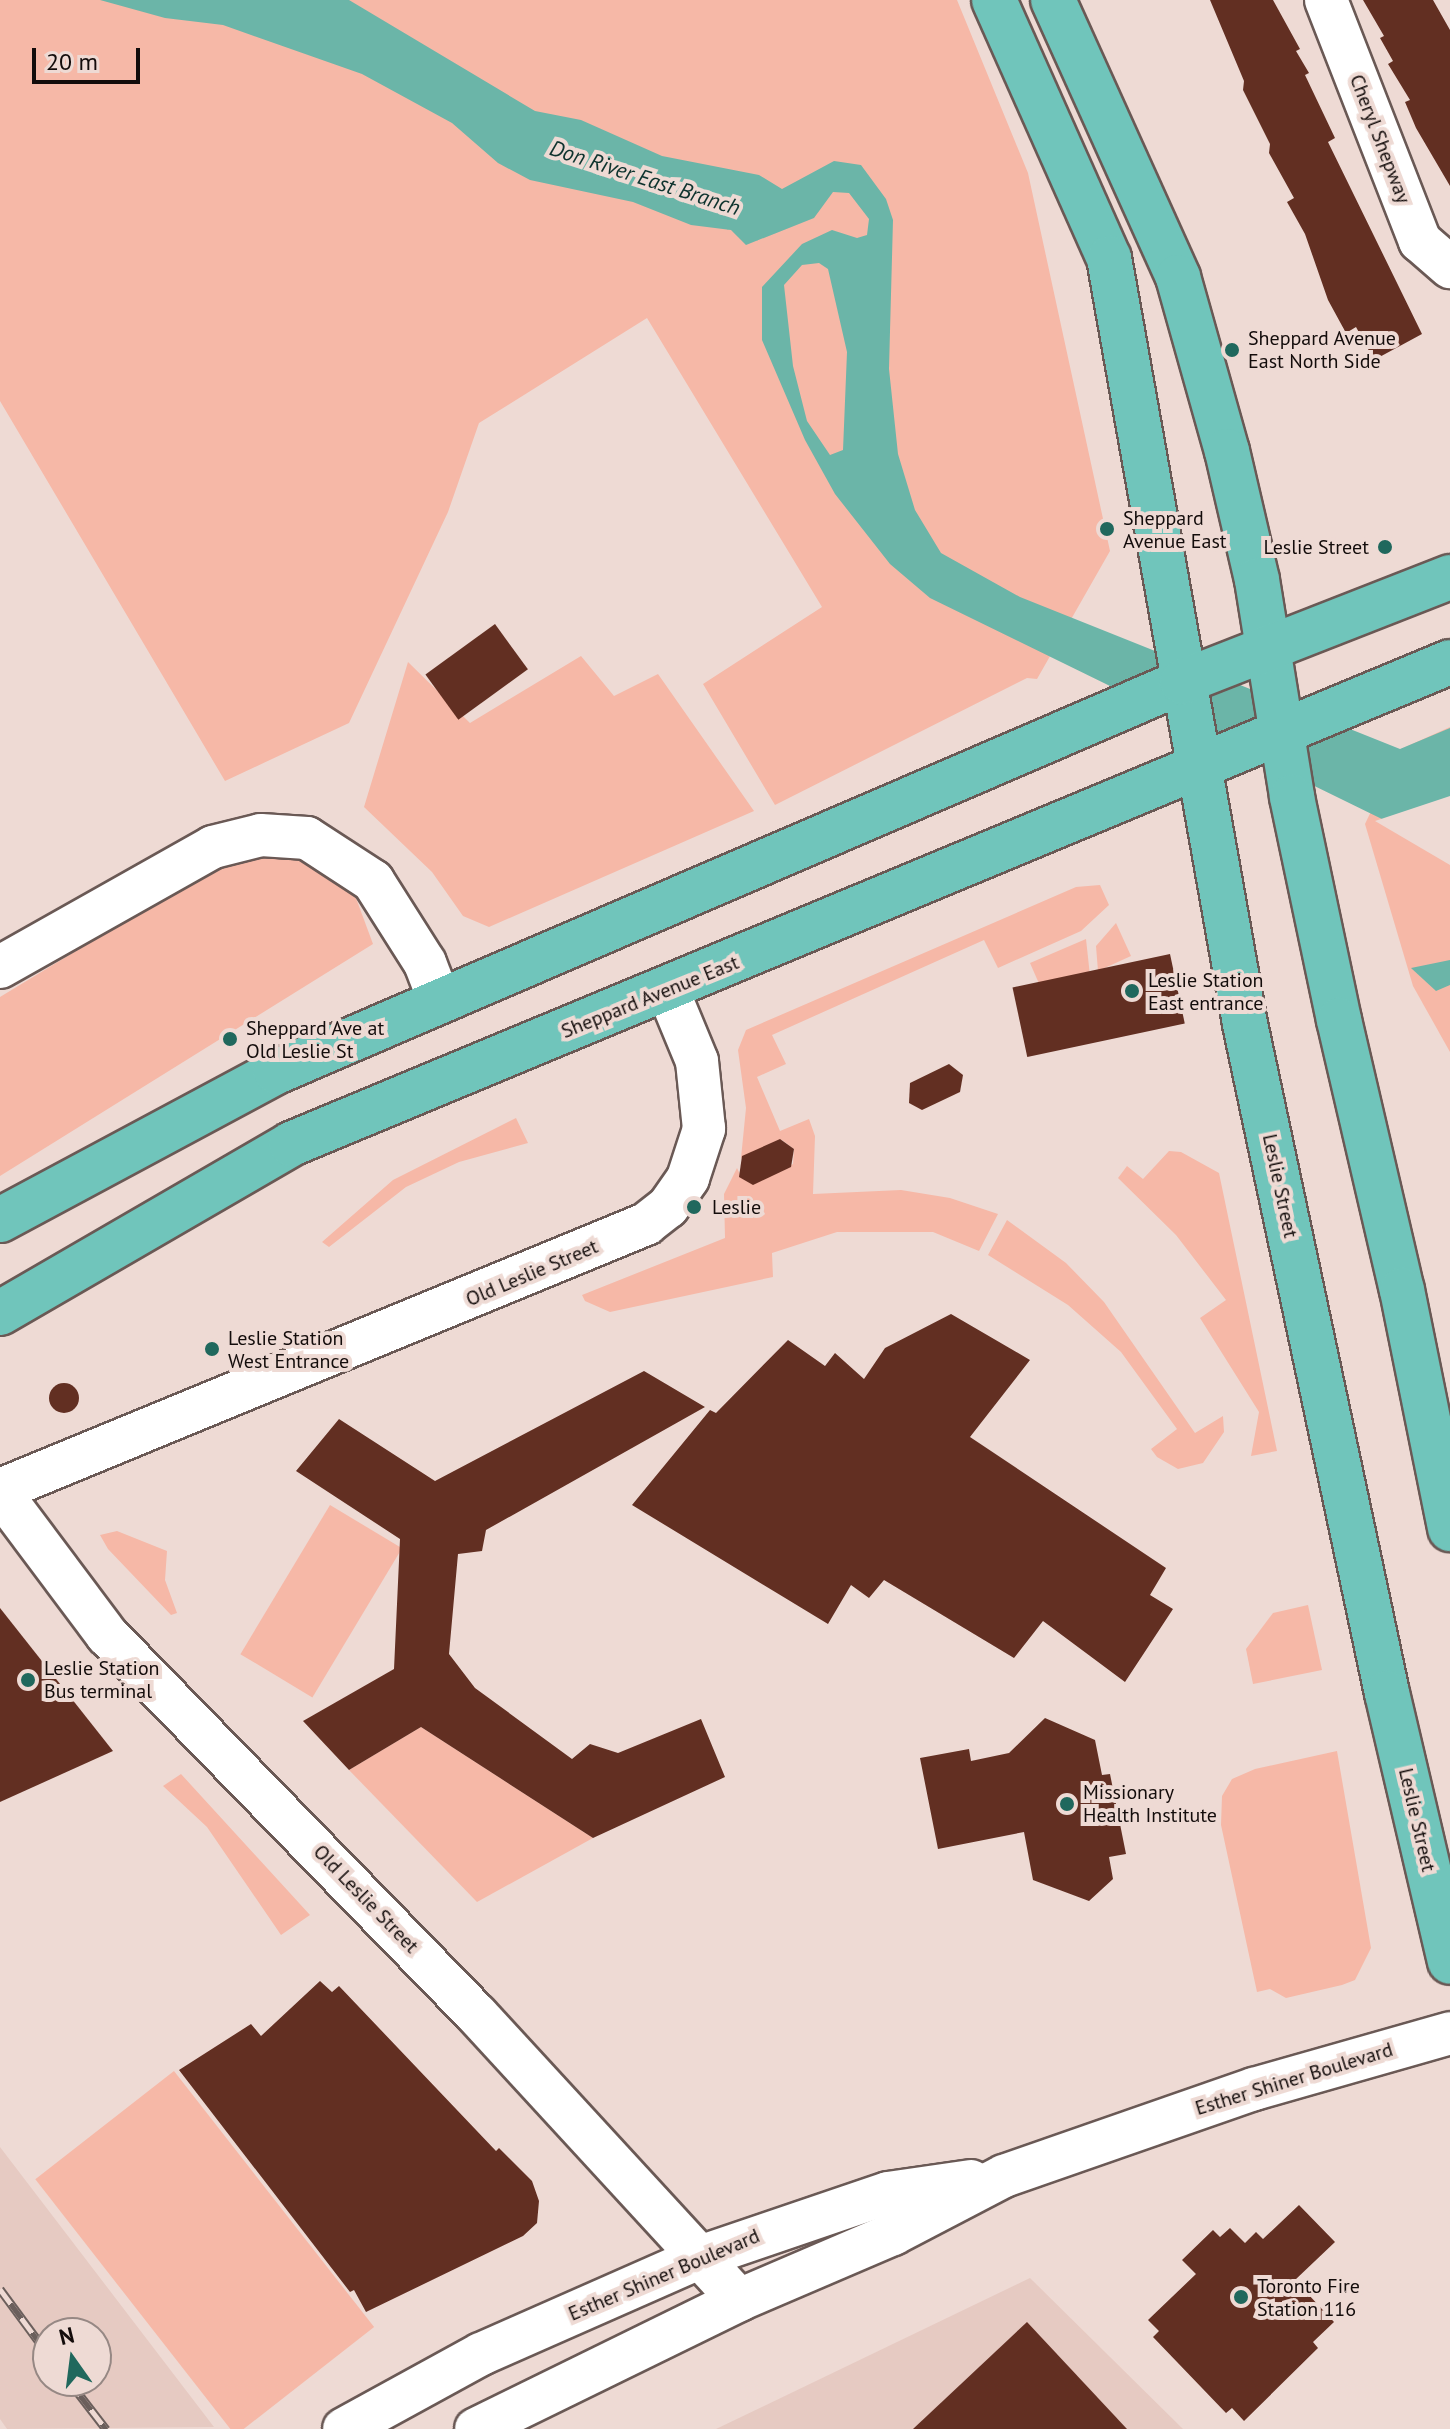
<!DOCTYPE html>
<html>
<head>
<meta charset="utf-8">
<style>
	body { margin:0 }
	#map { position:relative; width:1450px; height:2429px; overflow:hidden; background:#eedad4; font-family:"PT Sans",sans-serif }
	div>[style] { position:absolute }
	.built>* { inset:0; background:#e6cac2 }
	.green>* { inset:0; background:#f6b8a7; transform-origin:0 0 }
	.water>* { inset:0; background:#6bb5a8 }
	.pier>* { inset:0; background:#eedad4 }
	.building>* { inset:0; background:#622f22; transform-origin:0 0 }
	.round { border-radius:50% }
	.roads { filter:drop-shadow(2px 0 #6a5955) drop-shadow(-2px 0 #6a5955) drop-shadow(0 2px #6a5955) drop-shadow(0 -2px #6a5955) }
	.minor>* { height:42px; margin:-21px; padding:0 21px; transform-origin:21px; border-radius:21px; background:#fff }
	.major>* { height:44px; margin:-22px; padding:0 22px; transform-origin:22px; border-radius:22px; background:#70c5bb }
	.rail>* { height:9px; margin-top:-4.5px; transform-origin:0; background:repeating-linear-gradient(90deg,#eedad4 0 18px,#6b5f5c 0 36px); box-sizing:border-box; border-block:2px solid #6b5f5c }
	.dots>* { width:22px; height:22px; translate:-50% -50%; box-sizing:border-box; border:4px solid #eedad4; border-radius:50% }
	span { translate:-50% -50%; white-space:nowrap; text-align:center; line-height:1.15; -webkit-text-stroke:8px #eedad4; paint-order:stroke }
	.street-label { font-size:20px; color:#130c0b }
	.poi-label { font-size:20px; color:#130c0b }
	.left { translate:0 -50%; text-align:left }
	.right { translate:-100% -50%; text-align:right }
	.water-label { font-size:22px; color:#0e332e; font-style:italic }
	.north { position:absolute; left:32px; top:2317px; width:80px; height:80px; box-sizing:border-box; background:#eedad4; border:2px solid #968884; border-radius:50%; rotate:346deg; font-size:22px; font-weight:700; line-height:32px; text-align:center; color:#130c0b }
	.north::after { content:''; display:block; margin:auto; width:28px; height:36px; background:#20685d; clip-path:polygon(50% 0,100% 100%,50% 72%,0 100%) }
	.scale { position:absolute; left:32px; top:48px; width:108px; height:36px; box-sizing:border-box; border:4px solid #130c0b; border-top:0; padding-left:10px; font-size:24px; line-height:28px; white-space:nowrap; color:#130c0b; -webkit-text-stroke:6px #eedad4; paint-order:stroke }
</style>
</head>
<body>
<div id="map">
	<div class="built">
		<i style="clip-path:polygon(evenodd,0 2147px,214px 2427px,7px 2429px,0 2419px,0 2147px,96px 2333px,96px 2381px,48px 2381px,48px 2333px,96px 2333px)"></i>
		<i style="clip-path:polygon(1030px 2278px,1183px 2429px,716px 2429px)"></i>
	</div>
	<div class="green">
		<i style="clip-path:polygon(0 0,957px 0,1028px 173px,1110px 551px,1037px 679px,1027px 678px,775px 805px,703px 684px,822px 607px,647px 318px,479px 423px,448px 512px,349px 723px,225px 781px,0 401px)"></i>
		<i style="clip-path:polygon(581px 656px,614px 696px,658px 674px,754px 811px,489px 927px,463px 916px,432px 872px,364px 807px,408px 662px,470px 723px)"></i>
		<i style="clip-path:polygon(1450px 727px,1450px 1052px,1413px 986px,1365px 824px,1401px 749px)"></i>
		<i style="clip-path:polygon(289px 853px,353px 890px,373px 944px,0 1176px,0 997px,221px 863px)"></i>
		<i style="clip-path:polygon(1100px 885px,1109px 905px,1081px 931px,998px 968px,984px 940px,772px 1035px,786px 1064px,757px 1077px,780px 1131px,809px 1119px,815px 1136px,813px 1194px,901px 1190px,950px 1198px,998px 1214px,979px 1251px,933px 1232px,837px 1232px,772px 1253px,773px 1277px,610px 1312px,585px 1301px,582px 1295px,725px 1238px,724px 1194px,737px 1168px,742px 1178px,752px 1184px,793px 1164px,794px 1149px,782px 1140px,741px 1158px,746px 1108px,738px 1050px,746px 1030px,1076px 887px)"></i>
		<i style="clip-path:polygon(1116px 923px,1131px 956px,1098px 971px,1096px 946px)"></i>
		<i style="clip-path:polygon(1086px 939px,1091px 985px,1048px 1004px,1030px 963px)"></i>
		<i style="clip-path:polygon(516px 1118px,528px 1143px,459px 1162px,406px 1187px,329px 1247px,322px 1242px,393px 1180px)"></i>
		<i style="clip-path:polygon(1169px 1151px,1181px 1152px,1219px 1173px,1277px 1451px,1251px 1456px,1259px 1412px,1200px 1318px,1226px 1300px,1176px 1235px,1118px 1178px,1127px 1166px,1143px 1179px)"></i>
		<i style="clip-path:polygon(1007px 1220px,1066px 1263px,1104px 1302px,1195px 1433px,1223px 1416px,1224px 1432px,1203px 1463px,1178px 1469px,1157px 1457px,1151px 1449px,1177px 1429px,1121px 1352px,1068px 1305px,988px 1255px)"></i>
		<i style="left:330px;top:1505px;width:84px;height:174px;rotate:31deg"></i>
		<i style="clip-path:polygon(117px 1531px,167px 1551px,165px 1580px,177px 1613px,171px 1615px,108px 1549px,100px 1535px)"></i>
		<i style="clip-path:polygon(1308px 1605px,1322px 1670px,1253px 1684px,1246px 1649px,1273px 1613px)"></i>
		<i style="clip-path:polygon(421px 1727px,593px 1838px,477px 1902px,349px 1770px)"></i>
		<i style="clip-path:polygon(1337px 1751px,1371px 1948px,1355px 1980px,1342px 1985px,1286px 1998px,1270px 1989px,1257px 1992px,1221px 1825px,1222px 1796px,1232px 1779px,1255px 1769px)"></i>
		<i style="clip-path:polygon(181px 1774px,310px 1915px,281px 1935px,207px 1827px,163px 1786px)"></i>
		<i style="left:174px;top:2071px;width:325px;height:176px;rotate:52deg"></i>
	</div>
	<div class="water">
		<i style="clip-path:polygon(evenodd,100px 0,349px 0,535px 111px,581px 120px,662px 156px,759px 175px,782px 189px,834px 161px,861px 165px,886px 199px,893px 220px,889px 369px,898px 454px,915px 510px,941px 553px,1020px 597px,1400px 749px,1450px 728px,1450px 861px,1388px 822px,930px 598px,890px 564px,835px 494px,805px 440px,762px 340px,762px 287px,802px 244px,832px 230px,857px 238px,867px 235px,869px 219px,849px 193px,833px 192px,814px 218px,746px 245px,731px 230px,691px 225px,633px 202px,530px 180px,498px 163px,452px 123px,362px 74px,223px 25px,165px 18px,100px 0,819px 263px,828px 269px,847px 352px,843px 450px,830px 455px,807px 421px,793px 366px,784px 285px,802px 265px,819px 263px)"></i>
		<i style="clip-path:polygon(1450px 960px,1450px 985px,1436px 991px,1411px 968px)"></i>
	</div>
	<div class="pier">
		<i style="clip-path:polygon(1450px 796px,1450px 865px,1375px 821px)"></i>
	</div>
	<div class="building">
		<i style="clip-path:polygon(1210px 0,1273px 0,1300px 49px,1296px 51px,1309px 73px,1305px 75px,1335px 138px,1328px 142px,1422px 334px,1374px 360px,1356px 327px,1346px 333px,1328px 300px,1305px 234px,1287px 202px,1294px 198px,1269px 153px,1270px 144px,1243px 90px,1244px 81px)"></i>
		<i style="clip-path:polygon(1363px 0,1433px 0,1450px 30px,1450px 186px,1416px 128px,1405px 102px,1410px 100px,1388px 64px,1393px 61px,1380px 38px,1384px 36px)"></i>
		<i style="left:495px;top:624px;width:56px;height:86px;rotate:54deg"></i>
		<i style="left:1170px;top:954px;width:71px;height:161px;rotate:78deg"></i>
		<i style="clip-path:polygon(949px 1064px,963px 1075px,960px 1092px,922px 1110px,909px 1103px,910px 1083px)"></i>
		<i style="clip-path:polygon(780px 1139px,794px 1149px,791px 1167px,753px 1185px,739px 1177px,742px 1156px)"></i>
		<i style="clip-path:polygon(951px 1314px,1030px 1360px,970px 1437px,1166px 1568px,1150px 1595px,1173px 1609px,1125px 1682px,1043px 1621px,1014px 1658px,884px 1580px,869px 1598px,851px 1585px,828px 1624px,632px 1505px,710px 1410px,716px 1413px,788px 1340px,825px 1366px,835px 1353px,864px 1379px,885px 1348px)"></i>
		<i style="clip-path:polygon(644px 1371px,705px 1407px,486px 1530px,482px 1551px,458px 1554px,449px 1654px,475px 1688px,572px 1759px,590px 1744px,618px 1753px,701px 1719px,725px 1777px,593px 1838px,421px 1727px,349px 1770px,303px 1721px,394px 1669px,400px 1539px,296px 1471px,339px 1419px,435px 1481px)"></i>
		<i class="round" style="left:49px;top:1383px;width:30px;height:30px"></i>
		<i style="clip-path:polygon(0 1608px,113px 1751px,0 1802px)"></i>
		<i style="clip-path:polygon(1045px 1718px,1095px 1740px,1102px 1775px,1110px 1774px,1126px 1854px,1109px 1857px,1113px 1879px,1089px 1901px,1033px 1880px,1024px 1832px,938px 1849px,920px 1758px,969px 1749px,971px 1761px,1009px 1753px)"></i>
		<i style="clip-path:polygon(320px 1981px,332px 1992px,339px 1986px,496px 2151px,499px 2148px,532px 2181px,539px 2201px,537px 2223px,523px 2236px,366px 2312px,354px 2290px,350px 2292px,179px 2070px,251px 2024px,261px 2036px)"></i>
		<i style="clip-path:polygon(1299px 2205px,1335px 2242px,1295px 2280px,1334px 2322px,1313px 2342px,1318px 2348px,1244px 2421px,1232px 2408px,1226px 2413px,1153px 2337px,1159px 2331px,1148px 2320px,1196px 2274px,1182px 2260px,1213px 2230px,1220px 2237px,1230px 2228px,1245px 2243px,1256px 2232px,1263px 2239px)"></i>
		<i style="clip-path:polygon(1027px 2322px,1127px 2429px,913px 2429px)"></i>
	</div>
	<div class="roads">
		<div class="minor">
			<i style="left:1326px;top:0;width:259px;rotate:68.7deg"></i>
			<i style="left:1420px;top:241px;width:40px;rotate:41deg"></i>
			<i style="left:0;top:967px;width:244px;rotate:-29.4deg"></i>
			<i style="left:213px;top:847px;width:49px;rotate:-14deg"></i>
			<i style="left:261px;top:835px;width:46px;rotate:3.7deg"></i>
			<i style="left:307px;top:838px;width:79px;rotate:33.1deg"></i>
			<i style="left:373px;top:881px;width:97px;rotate:57.6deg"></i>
			<i style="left:425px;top:963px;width:40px;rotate:69deg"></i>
			<i style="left:0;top:1490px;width:699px;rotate:-22.38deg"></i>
			<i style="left:646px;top:1224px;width:28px;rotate:-38deg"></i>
			<i style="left:668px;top:1207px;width:35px;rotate:-55deg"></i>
			<i style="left:688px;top:1178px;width:52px;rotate:-71.9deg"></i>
			<i style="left:704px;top:1129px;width:68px;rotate:-95.9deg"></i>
			<i style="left:697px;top:1061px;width:76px;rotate:-112.5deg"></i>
			<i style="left:0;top:1492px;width:179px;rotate:53.2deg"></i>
			<i style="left:107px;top:1635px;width:530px;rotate:45.76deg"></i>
			<i style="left:477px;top:2015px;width:387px;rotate:47.4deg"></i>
			<i style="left:344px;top:2429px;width:156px;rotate:-28.7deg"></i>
			<i style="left:481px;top:2354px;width:243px;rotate:-23.8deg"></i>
			<i style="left:703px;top:2256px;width:195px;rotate:-18.8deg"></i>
			<i style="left:888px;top:2193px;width:84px;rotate:-8.2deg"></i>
			<i style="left:476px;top:2429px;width:293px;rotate:-26.1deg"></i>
			<i style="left:739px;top:2300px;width:168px;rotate:-23.2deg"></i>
			<i style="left:893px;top:2234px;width:125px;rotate:-27.6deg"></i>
			<i style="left:1004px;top:2176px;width:265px;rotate:-19.2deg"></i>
			<i style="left:1254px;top:2089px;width:204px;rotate:-15.9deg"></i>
		</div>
		<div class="major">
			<i style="left:994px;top:0;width:282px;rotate:66deg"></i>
			<i style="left:1109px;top:258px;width:778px;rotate:79.93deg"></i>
			<i style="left:1245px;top:1024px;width:684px;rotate:78.02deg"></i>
			<i style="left:1387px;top:1693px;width:276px;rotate:76.8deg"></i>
			<i style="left:1053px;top:0;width:304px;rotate:65.7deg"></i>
			<i style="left:1178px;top:277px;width:181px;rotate:74.3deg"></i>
			<i style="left:1227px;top:451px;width:132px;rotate:76.9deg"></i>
			<i style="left:1257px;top:580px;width:220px;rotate:80.8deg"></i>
			<i style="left:1292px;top:797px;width:228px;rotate:78.1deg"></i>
			<i style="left:1339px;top:1020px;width:277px;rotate:76.9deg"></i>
			<i style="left:1402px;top:1290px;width:244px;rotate:78.6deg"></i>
			<i style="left:0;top:1220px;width:313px;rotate:-28.2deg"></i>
			<i style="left:276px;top:1072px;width:986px;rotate:-23.29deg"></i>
			<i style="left:1182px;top:682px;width:288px;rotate:-21.4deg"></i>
			<i style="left:0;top:1313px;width:337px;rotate:-30.1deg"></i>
			<i style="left:291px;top:1144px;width:1255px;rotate:-22.58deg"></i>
		</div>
	</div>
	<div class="rail">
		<i style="left:0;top:2289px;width:81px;rotate:53.6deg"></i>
		<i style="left:69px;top:2381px;width:61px;rotate:52.4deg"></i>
	</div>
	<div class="dots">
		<i style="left:1232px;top:350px;background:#20685d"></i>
		<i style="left:1107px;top:529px;background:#20685d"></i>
		<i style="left:1385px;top:547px;background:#20685d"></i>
		<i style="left:1132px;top:991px;background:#20685d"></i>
		<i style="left:230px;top:1039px;background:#20685d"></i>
		<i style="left:694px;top:1207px;background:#20685d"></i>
		<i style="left:212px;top:1349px;background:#20685d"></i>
		<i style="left:28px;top:1680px;background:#20685d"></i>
		<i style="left:1067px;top:1804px;background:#20685d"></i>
		<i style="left:1241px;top:2297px;background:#20685d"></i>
	</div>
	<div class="street-label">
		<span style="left:1380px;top:139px;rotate:69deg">Cheryl Shepway</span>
		<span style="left:650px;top:997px;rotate:-22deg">Sheppard Avenue East</span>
		<span style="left:1280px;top:1186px;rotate:78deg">Leslie Street</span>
		<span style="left:532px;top:1273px;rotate:-23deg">Old Leslie Street</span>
		<span style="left:1417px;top:1820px;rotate:77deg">Leslie Street</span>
		<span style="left:366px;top:1899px;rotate:46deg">Old Leslie Street</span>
		<span style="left:1294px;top:2079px;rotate:-17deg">Esther Shiner Boulevard</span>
		<span style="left:664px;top:2275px;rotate:-23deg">Esther Shiner Boulevard</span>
	</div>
	<div class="poi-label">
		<span class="left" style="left:1248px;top:350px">Sheppard Avenue<br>East North Side</span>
		<span class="left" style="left:1123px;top:530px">Sheppard<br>Avenue East</span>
		<span class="right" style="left:1369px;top:547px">Leslie Street</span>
		<span class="left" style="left:1148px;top:992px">Leslie Station<br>East entrance</span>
		<span class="left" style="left:246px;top:1040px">Sheppard Ave at<br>Old Leslie St</span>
		<span class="left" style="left:712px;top:1207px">Leslie</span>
		<span class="left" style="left:228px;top:1350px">Leslie Station<br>West Entrance</span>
		<span class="left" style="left:44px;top:1680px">Leslie Station<br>Bus terminal</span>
		<span class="left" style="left:1083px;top:1804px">Missionary<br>Health Institute</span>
		<span class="left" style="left:1257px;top:2298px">Toronto Fire<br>Station 116</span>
	</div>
	<div class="water-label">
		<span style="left:645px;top:178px;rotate:18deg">Don River East Branch</span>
	</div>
	<div class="north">N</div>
	<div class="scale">20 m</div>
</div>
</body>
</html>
